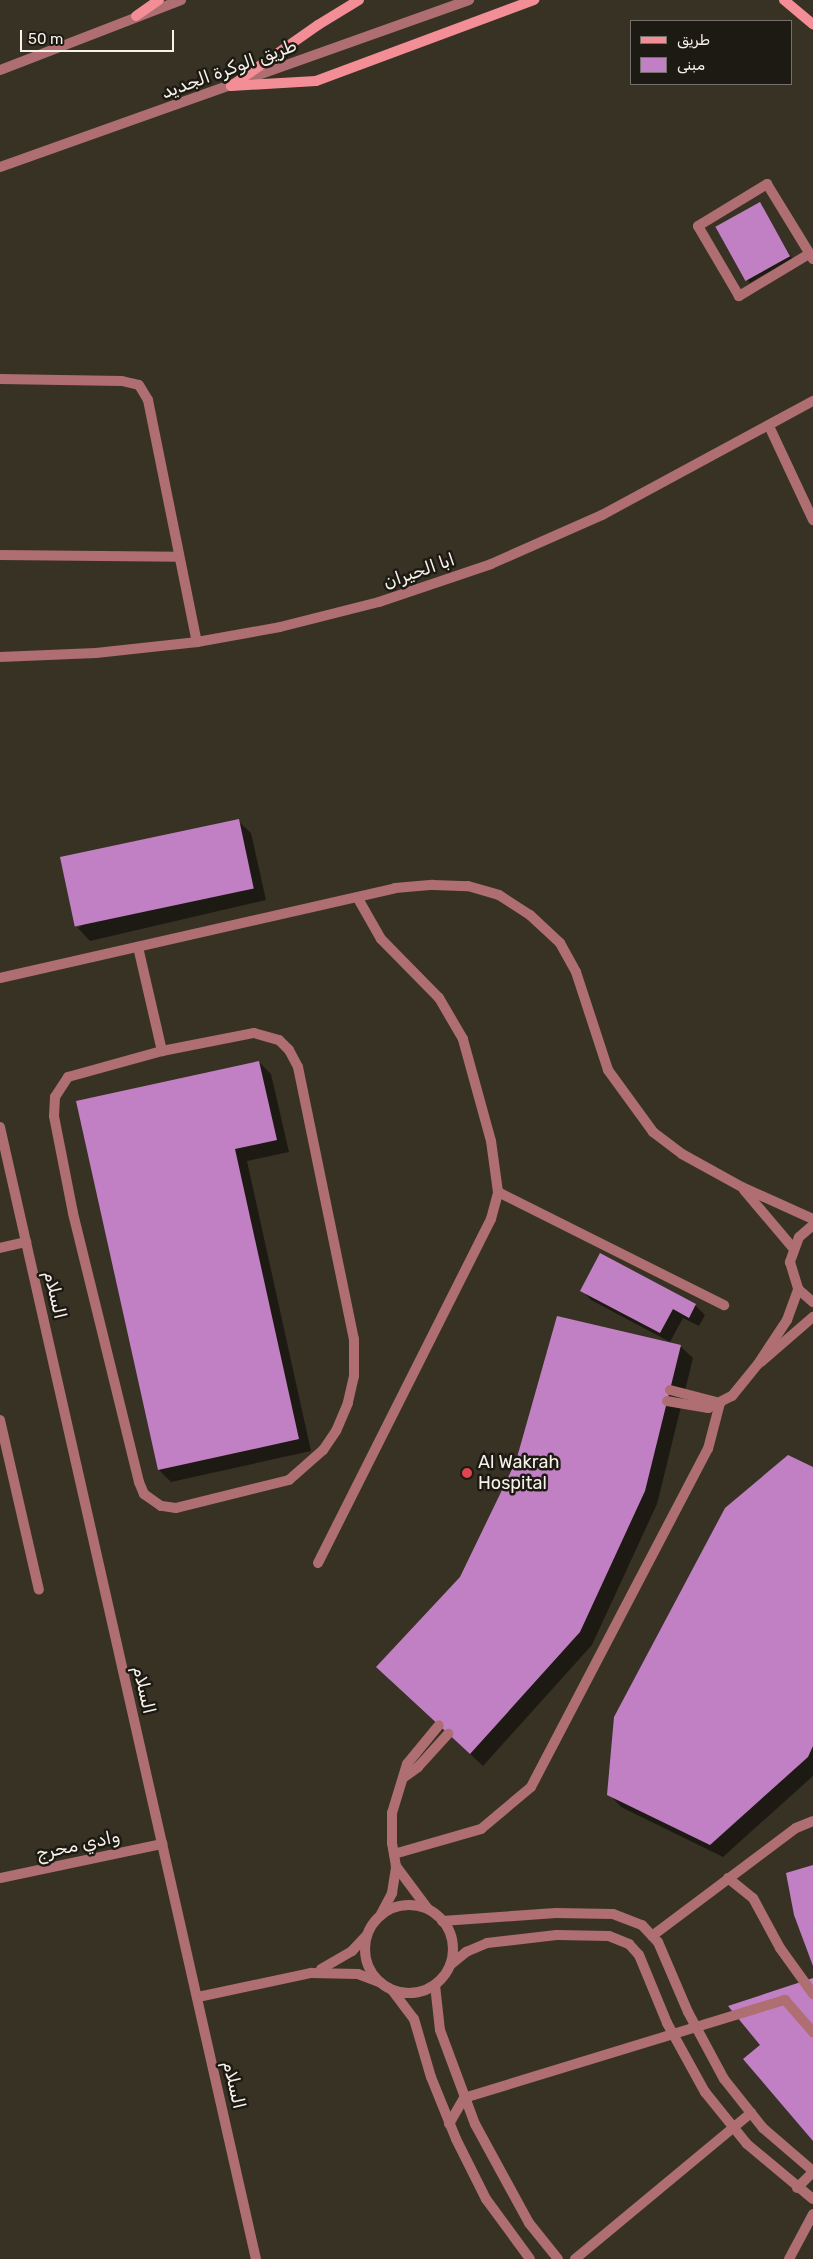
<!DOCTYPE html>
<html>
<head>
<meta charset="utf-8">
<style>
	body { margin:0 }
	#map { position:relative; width:813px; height:2259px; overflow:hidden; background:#383225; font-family:Rubik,Vazirmatn,sans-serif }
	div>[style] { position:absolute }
	.shadow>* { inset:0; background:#0007; transform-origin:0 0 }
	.building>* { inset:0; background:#c180c3; transform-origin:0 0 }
	.service>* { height:10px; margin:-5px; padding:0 5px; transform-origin:5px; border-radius:5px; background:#ae6e72 }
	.service>.ring { margin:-5px; padding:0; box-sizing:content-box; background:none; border:10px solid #ae6e72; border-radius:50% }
	.minor>* { height:10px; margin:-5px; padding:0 5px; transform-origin:5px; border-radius:5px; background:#ae6e72 }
	.tertiary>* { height:10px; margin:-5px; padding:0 5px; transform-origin:5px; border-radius:5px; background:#ae6e72 }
	.secondary>* { height:10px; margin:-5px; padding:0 5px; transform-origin:5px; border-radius:5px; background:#f38e96 }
	.dots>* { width:14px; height:14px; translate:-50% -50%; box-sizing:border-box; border:2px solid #1d1a14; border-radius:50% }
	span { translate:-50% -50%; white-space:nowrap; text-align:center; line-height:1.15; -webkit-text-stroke:5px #1d1a14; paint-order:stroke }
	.street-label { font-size:18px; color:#f6f2ea }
	.poi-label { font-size:18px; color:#f6f2ea }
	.left { translate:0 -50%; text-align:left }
	.legend { position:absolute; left:630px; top:20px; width:162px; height:65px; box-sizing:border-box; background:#1d1a14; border:1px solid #74706a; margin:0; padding:6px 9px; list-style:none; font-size:15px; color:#f6f2ea }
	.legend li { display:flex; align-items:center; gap:10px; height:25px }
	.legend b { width:25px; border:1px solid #74706a }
	.scale { position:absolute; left:20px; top:30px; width:154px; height:22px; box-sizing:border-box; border:2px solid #f6f2ea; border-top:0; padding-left:6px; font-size:15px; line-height:18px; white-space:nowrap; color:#f6f2ea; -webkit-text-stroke:4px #1d1a14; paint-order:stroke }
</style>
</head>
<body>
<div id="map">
	<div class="shadow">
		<i style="left:760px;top:203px;width:64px;height:49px;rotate:60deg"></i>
		<i style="clip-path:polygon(238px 821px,251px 833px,266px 900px,90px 941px,78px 928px)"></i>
		<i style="clip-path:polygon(259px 1062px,271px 1074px,289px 1152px,247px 1161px,311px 1451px,171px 1482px,159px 1470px,77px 1102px)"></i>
		<i style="clip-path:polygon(582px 1290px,695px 1305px,705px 1315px,699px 1326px,683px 1318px,670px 1342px,591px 1300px)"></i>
		<i style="clip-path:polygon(680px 1346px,693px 1358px,657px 1504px,592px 1645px,483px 1766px,390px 1680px)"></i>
		<i style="clip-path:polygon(813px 1468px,813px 1776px,723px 1857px,621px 1807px,609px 1794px)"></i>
	</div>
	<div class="building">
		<i style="left:760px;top:202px;width:62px;height:51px;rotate:61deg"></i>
		<i style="left:239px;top:819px;width:71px;height:183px;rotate:78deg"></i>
		<i style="clip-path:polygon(259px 1061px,277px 1140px,235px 1149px,299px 1439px,158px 1470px,76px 1101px)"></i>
		<i style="clip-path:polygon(600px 1253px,696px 1304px,689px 1318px,673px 1309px,660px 1333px,580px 1291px)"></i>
		<i style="clip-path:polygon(557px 1316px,681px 1345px,645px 1491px,580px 1632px,470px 1754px,376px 1667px,460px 1577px,516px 1461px)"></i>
		<i style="clip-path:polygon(788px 1455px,813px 1467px,813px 1746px,808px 1757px,710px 1845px,607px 1795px,614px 1717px,725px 1508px)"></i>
		<i style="clip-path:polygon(813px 1865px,813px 1966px,794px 1915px,786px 1873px)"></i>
		<i style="clip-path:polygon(813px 1978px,813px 2141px,743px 2059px,760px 2045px,728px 2006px)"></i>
	</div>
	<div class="service">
		<i style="left:809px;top:254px;width:82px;rotate:149deg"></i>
		<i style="left:739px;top:296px;width:81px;rotate:-120.4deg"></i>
		<i style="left:698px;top:226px;width:81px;rotate:-31.3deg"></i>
		<i style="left:767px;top:184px;width:88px;rotate:58.5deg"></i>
		<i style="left:0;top:379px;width:122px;rotate:0.9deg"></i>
		<i style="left:122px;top:381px;width:17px;rotate:13deg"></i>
		<i style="left:139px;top:385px;width:17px;rotate:59deg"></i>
		<i style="left:148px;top:400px;width:247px;rotate:78.6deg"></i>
		<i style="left:769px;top:426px;width:104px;rotate:64.9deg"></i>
		<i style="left:0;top:555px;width:179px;rotate:0.6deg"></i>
		<i style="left:138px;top:947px;width:107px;rotate:77deg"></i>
		<i style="left:0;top:978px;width:405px;rotate:-12.8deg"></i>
		<i style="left:395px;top:888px;width:38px;rotate:-5deg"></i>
		<i style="left:433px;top:885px;width:35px;rotate:2deg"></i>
		<i style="left:468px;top:886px;width:32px;rotate:16deg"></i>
		<i style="left:499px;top:895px;width:37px;rotate:33deg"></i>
		<i style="left:530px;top:915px;width:41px;rotate:43deg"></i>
		<i style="left:560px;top:943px;width:33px;rotate:61deg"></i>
		<i style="left:576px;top:972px;width:103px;rotate:71.9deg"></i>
		<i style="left:608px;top:1070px;width:77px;rotate:54deg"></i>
		<i style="left:653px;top:1132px;width:36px;rotate:37deg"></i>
		<i style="left:682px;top:1154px;width:68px;rotate:28.8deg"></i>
		<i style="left:742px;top:1187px;width:78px;rotate:24.3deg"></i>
		<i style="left:254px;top:1033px;width:26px;rotate:16deg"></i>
		<i style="left:279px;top:1040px;width:14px;rotate:45deg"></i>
		<i style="left:289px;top:1050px;width:19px;rotate:62deg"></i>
		<i style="left:298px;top:1067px;width:278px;rotate:78.4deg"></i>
		<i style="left:354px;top:1339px;width:37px;rotate:90deg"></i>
		<i style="left:354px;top:1376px;width:28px;rotate:103deg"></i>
		<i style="left:348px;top:1403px;width:30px;rotate:113deg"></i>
		<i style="left:336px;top:1431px;width:23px;rotate:124deg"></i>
		<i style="left:323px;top:1450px;width:45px;rotate:138.6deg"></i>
		<i style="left:289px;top:1480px;width:116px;rotate:166.1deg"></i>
		<i style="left:176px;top:1508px;width:15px;rotate:-172deg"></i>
		<i style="left:161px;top:1506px;width:21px;rotate:-145deg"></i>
		<i style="left:144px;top:1494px;width:13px;rotate:-113deg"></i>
		<i style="left:139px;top:1482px;width:277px;rotate:-103.8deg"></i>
		<i style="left:73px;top:1213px;width:99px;rotate:-101.1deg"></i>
		<i style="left:54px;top:1116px;width:19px;rotate:-87deg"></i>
		<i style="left:55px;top:1097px;width:24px;rotate:-57deg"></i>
		<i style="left:68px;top:1077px;width:98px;rotate:-15.5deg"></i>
		<i style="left:162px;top:1051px;width:94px;rotate:-11.1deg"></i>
		<i style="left:744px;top:1190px;width:76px;rotate:49.8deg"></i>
		<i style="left:498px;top:1192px;width:253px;rotate:26.6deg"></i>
		<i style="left:813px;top:1225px;width:18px;rotate:139deg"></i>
		<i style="left:799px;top:1237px;width:27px;rotate:110deg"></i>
		<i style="left:790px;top:1262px;width:28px;rotate:73deg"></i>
		<i style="left:798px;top:1289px;width:20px;rotate:41deg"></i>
		<i style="left:0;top:1248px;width:27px;rotate:-13deg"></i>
		<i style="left:761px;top:1362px;width:69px;rotate:-40.9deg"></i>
		<i style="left:670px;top:1390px;width:52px;rotate:14.6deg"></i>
		<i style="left:667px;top:1401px;width:42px;rotate:9.7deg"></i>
		<i style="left:708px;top:1408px;width:27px;rotate:-27deg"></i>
		<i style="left:732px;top:1396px;width:41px;rotate:-50.9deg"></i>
		<i style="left:758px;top:1364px;width:53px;rotate:-56.6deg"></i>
		<i style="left:787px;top:1320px;width:33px;rotate:-70deg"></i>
		<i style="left:0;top:1420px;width:174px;rotate:77.1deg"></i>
		<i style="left:318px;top:1563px;width:385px;rotate:-63.3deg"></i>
		<i style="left:491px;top:1219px;width:28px;rotate:-75deg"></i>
		<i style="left:498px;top:1192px;width:51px;rotate:-97.8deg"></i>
		<i style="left:491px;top:1141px;width:106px;rotate:-105.4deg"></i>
		<i style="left:463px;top:1039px;width:48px;rotate:-120.3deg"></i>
		<i style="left:439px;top:998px;width:83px;rotate:-134.5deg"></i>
		<i style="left:381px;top:939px;width:48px;rotate:-119.7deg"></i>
		<i style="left:403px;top:1778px;width:19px;rotate:-36deg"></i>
		<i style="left:418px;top:1767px;width:45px;rotate:-47.7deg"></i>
		<i style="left:394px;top:1854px;width:91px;rotate:-16deg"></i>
		<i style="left:481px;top:1829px;width:65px;rotate:-40deg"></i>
		<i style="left:531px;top:1787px;width:382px;rotate:-62.4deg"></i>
		<i style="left:708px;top:1449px;width:48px;rotate:-75.4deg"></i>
		<i style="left:728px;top:1878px;width:32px;rotate:39deg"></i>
		<i style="left:753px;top:1898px;width:57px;rotate:61.6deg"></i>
		<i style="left:780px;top:1948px;width:57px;rotate:54.3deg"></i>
		<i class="ring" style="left:365px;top:1905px;width:78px;height:78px"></i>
		<i style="left:428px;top:1909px;width:54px;rotate:-126.7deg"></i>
		<i style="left:396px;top:1866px;width:23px;rotate:-100deg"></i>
		<i style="left:392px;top:1843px;width:30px;rotate:-90deg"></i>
		<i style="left:392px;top:1813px;width:51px;rotate:-73deg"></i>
		<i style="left:407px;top:1764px;width:50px;rotate:-50.6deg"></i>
		<i style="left:381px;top:1914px;width:24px;rotate:-62deg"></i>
		<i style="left:392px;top:1893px;width:26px;rotate:-81deg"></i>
		<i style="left:442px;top:1921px;width:114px;rotate:-4deg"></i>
		<i style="left:556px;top:1913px;width:57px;rotate:1deg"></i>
		<i style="left:613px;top:1914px;width:31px;rotate:21deg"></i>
		<i style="left:642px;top:1925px;width:23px;rotate:47deg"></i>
		<i style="left:658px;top:1942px;width:76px;rotate:66.8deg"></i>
		<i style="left:688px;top:2012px;width:76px;rotate:61.8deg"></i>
		<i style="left:724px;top:2079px;width:63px;rotate:51.5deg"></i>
		<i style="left:763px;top:2128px;width:66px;rotate:40.7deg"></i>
		<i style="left:652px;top:1936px;width:180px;rotate:-36.9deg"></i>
		<i style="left:796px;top:1828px;width:18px;rotate:-22deg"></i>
		<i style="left:450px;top:1965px;width:21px;rotate:-39deg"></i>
		<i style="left:466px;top:1952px;width:23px;rotate:-23deg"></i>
		<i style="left:487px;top:1943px;width:70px;rotate:-6.5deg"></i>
		<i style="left:557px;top:1935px;width:52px;rotate:1.1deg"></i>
		<i style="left:609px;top:1936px;width:22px;rotate:22deg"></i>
		<i style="left:629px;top:1944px;width:15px;rotate:48deg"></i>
		<i style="left:639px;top:1955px;width:74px;rotate:67.6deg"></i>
		<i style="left:667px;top:2023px;width:79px;rotate:61.2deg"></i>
		<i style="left:705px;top:2092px;width:67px;rotate:51.1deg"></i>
		<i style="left:747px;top:2144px;width:86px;rotate:39.8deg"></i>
		<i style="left:321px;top:1969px;width:36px;rotate:-30deg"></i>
		<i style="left:352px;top:1951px;width:22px;rotate:-47deg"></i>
		<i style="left:435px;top:1985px;width:45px;rotate:83.7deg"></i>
		<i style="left:440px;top:2030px;width:100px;rotate:69.6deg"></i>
		<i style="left:475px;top:2124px;width:113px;rotate:61.4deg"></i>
		<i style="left:529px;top:2223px;width:46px;rotate:51.1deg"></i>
		<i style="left:392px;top:1990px;width:36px;rotate:53deg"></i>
		<i style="left:414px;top:2019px;width:60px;rotate:73.7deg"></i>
		<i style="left:431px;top:2077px;width:67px;rotate:68deg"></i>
		<i style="left:456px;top:2139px;width:67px;rotate:63.4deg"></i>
		<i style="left:486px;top:2199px;width:74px;rotate:53.7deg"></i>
		<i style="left:198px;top:1997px;width:116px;rotate:-12deg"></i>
		<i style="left:311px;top:1973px;width:47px;rotate:1.2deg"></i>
		<i style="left:358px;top:1974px;width:22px;rotate:21deg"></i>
		<i style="left:449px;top:2124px;width:30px;rotate:-60deg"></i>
		<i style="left:464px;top:2098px;width:336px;rotate:-17deg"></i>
		<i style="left:785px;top:2000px;width:43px;rotate:48.8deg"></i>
		<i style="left:797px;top:2188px;width:23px;rotate:-45deg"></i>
		<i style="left:575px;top:2259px;width:229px;rotate:-39.7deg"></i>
		<i style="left:789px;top:2259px;width:51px;rotate:-61.9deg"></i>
	</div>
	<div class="minor">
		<i style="left:0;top:657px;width:96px;rotate:-2.4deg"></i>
		<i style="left:96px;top:653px;width:102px;rotate:-6.2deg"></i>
		<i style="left:197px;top:642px;width:84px;rotate:-10.2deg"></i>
		<i style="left:280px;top:627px;width:102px;rotate:-14.2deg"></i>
		<i style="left:379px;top:602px;width:118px;rotate:-18.7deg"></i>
		<i style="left:491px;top:564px;width:121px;rotate:-23.8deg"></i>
		<i style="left:602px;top:515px;width:240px;rotate:-28.4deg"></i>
		<i style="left:0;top:1127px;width:1161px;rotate:77.26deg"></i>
		<i style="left:0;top:1878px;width:166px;rotate:-11.9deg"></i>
	</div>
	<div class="tertiary">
		<i style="left:0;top:70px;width:194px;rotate:-21.1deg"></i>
		<i style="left:0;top:167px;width:498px;rotate:-19.6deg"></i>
	</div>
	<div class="secondary">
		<i style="left:784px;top:0;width:38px;rotate:40deg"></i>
		<i style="left:136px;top:16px;width:28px;rotate:-35deg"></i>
		<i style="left:231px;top:86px;width:85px;rotate:-3.4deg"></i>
		<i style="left:316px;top:81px;width:233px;rotate:-20.4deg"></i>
		<i style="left:231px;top:86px;width:106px;rotate:-35deg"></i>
		<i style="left:318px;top:25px;width:48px;rotate:-31.4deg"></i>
	</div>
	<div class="dots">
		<i style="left:467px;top:1473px;background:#e0444e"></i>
	</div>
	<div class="street-label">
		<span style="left:229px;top:69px;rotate:-20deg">طريق الوكرة الجديد</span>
		<span style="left:419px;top:571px;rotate:-19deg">ابا الحيران</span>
		<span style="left:55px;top:1295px;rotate:77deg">السلام</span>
		<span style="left:144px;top:1690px;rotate:77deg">السلام</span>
		<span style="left:78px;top:1845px;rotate:-12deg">وادي محرج</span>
		<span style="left:234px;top:2085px;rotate:77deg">السلام</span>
	</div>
	<div class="poi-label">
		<span class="left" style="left:478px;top:1473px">Al Wakrah<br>Hospital</span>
	</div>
	<ul class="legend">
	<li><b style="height:6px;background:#f38e96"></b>طريق</li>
	<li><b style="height:14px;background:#c180c3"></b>مبنى</li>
	</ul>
	<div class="scale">50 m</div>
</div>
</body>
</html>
